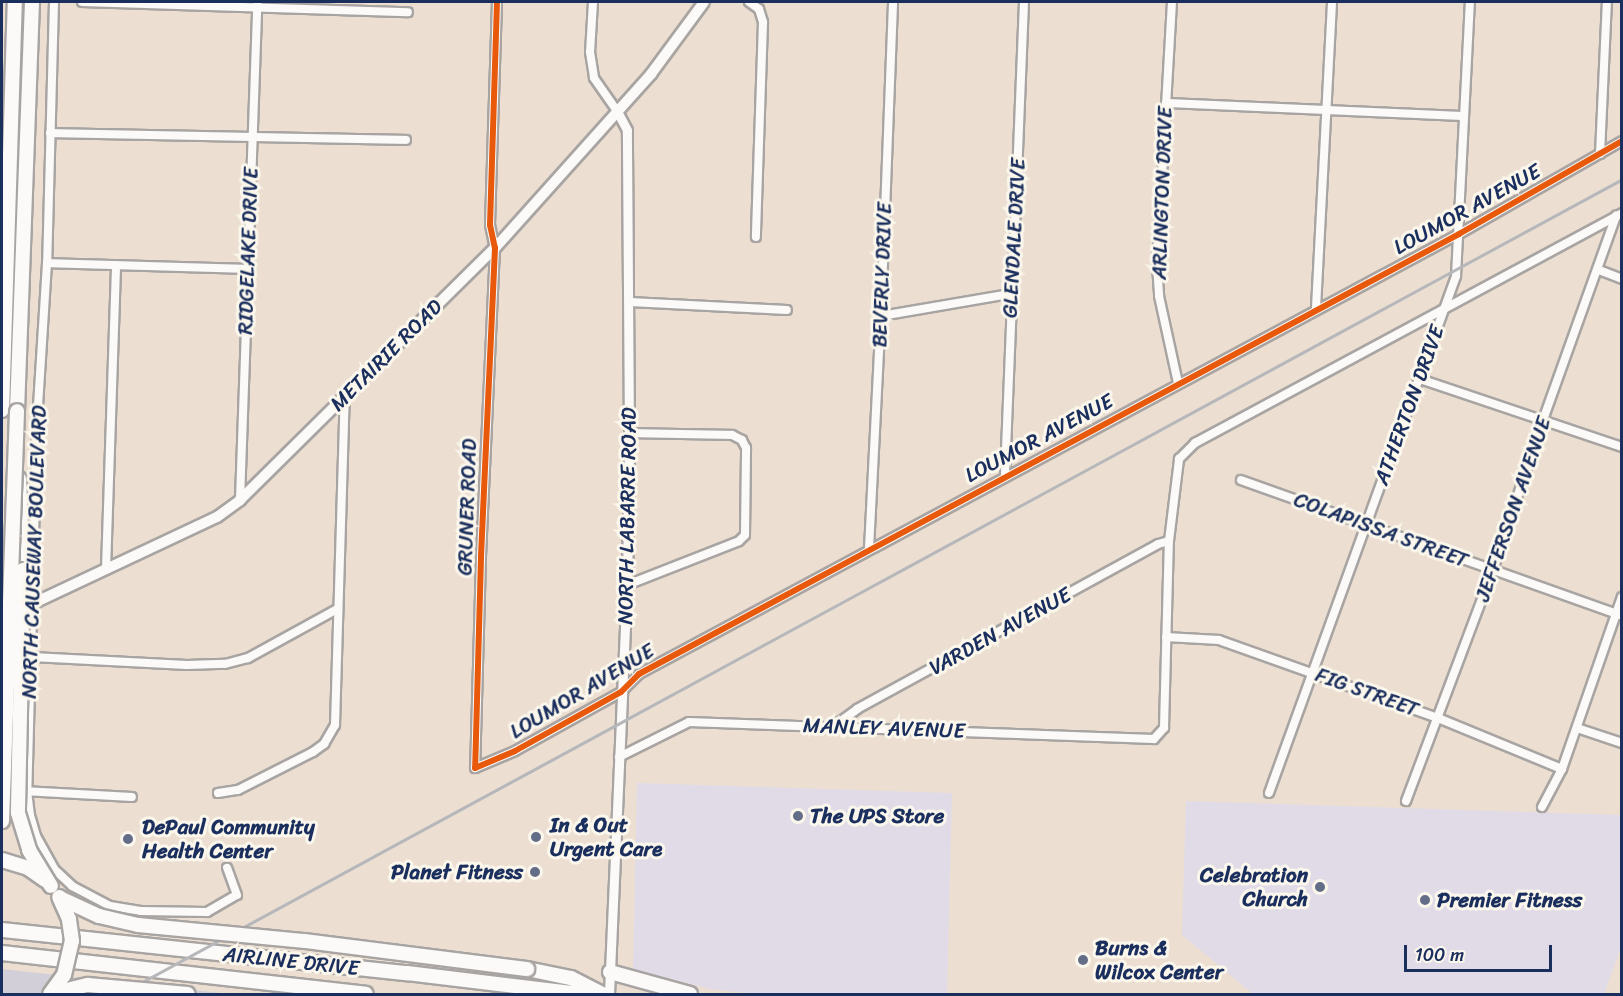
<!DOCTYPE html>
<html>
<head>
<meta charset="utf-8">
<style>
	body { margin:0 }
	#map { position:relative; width:1623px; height:996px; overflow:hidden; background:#ecdfd2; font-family:Sriracha,sans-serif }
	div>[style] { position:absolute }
	.built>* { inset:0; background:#e0dbe7 }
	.industrial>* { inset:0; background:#d3cfd8 }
	.roads { filter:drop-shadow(2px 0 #a8a4a2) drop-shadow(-2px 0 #a8a4a2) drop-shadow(0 2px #a8a4a2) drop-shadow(0 -2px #a8a4a2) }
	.minor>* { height:8px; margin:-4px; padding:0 4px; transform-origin:4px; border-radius:4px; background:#fcfaf8 }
	.tertiary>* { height:9px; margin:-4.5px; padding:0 4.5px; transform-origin:4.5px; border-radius:4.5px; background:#fcfaf8 }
	.secondary>* { height:10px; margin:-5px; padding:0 5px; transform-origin:5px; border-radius:5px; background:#fcfaf8 }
	.trunk>* { height:14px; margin:-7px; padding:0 7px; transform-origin:7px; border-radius:7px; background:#fcfaf8 }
	.rail>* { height:3px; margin:-1.5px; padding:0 1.5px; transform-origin:1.5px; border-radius:1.5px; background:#b6b7ba }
	.bridges { filter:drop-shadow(2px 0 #a8a4a2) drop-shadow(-2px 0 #a8a4a2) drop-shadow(0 2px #a8a4a2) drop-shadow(0 -2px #a8a4a2) }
	.trunk-bridge>* { height:14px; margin:-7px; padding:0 7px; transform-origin:7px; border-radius:7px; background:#fcfaf8 }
	.cycleway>* { height:6px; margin:-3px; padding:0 3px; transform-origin:3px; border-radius:3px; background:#e8590c }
	.dots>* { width:16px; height:16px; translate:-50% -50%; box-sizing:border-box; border:3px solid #fbf7ec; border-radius:50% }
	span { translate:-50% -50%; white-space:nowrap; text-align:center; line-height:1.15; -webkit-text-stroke:6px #fbf7ec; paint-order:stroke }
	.street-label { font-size:21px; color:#1b2f5e }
	.poi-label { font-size:21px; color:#1b2f5e; font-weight:700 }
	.left { translate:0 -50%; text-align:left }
	.right { translate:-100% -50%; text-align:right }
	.frame { position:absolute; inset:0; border:3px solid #1b2f5e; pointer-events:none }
	.scale { position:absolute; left:1404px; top:945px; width:148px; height:27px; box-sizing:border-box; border:3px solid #1b2f5e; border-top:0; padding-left:8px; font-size:18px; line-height:21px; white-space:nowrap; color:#1b2f5e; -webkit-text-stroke:4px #fbf7ec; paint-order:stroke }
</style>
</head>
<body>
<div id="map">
	<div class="built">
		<i style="clip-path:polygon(637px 783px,952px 793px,947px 994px,756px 994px,710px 989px,633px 969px)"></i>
		<i style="clip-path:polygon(1186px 801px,1621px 815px,1621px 947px,1604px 994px,1253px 994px,1182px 935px)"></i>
	</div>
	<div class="industrial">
		<i style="clip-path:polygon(2px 969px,230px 994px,2px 994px)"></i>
	</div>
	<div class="roads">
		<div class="minor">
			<i style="left:54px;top:2px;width:261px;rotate:91.5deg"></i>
			<i style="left:47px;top:263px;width:158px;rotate:93.6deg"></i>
			<i style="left:37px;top:421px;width:370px;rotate:91.5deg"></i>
			<i style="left:27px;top:791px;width:24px;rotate:83deg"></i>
			<i style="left:30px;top:815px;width:22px;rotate:74deg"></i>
			<i style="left:36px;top:836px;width:38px;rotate:61deg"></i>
			<i style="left:54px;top:869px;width:25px;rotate:43deg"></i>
			<i style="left:72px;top:886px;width:43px;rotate:27.8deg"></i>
			<i style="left:110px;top:906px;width:31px;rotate:9deg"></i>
			<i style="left:141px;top:911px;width:66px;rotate:0.9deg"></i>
			<i style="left:207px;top:912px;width:34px;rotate:-30deg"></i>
			<i style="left:237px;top:895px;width:29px;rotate:-110deg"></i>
			<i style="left:82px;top:2px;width:326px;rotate:1.8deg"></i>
			<i style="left:497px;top:2px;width:223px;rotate:91.8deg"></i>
			<i style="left:490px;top:225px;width:24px;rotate:78deg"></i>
			<i style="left:495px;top:248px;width:310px;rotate:92.6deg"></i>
			<i style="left:481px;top:558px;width:210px;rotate:91.6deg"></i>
			<i style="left:475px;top:768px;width:43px;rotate:-23deg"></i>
			<i style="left:515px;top:751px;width:121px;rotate:-29.1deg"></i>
			<i style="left:621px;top:692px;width:25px;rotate:-45deg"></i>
			<i style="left:639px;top:674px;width:931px;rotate:-28.22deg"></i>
			<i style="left:1459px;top:234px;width:188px;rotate:-29.7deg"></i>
			<i style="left:593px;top:2px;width:50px;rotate:93.4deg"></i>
			<i style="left:590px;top:52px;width:26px;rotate:81deg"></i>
			<i style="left:594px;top:78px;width:40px;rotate:55.1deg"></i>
			<i style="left:749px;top:2px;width:12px;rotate:35deg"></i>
			<i style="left:759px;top:9px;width:14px;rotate:73deg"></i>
			<i style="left:763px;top:22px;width:215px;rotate:91.9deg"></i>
			<i style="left:1172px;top:2px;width:263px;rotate:93.3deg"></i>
			<i style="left:1157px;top:265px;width:31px;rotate:86deg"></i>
			<i style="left:1159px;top:296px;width:89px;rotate:77.7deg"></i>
			<i style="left:1166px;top:103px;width:298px;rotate:2.5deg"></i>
			<i style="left:50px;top:133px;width:356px;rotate:1.1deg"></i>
			<i style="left:1600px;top:154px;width:152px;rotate:-87.4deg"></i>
			<i style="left:47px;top:263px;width:199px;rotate:1.7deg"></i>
			<i style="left:1599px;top:270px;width:25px;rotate:21deg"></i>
			<i style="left:630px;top:302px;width:157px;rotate:2.9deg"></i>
			<i style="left:1316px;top:308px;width:306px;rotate:-87deg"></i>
			<i style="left:881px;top:316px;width:131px;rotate:-9.7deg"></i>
			<i style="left:1420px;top:379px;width:213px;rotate:18.6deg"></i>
			<i style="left:1005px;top:475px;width:473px;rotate:-87.7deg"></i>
			<i style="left:1241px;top:480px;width:405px;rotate:19.6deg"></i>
			<i style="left:240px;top:500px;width:498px;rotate:-88deg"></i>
			<i style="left:869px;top:549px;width:233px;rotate:-87.1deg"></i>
			<i style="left:881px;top:316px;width:314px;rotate:-87.8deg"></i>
			<i style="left:106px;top:569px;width:304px;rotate:-88.1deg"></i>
			<i style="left:627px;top:585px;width:120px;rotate:-21.4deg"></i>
			<i style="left:739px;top:541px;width:8px;rotate:-45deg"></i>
			<i style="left:745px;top:535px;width:87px;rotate:-89.3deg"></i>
			<i style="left:746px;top:448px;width:9px;rotate:-117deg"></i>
			<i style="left:742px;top:440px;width:11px;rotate:-153deg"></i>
			<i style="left:732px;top:435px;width:103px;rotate:-178.9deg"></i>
			<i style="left:1166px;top:637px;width:53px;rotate:3.2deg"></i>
			<i style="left:1219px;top:640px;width:232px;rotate:19.6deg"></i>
			<i style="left:1438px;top:718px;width:134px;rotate:22.4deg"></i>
			<i style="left:32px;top:657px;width:155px;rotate:3deg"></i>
			<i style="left:187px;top:665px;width:38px;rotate:-2deg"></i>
			<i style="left:225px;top:664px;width:24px;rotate:-15deg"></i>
			<i style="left:248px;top:658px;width:102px;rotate:-28.8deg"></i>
			<i style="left:834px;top:726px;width:29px;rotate:-36deg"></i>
			<i style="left:857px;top:709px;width:343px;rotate:-28.7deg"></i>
			<i style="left:1158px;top:544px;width:11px;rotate:-15deg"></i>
			<i style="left:1577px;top:728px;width:47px;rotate:18.4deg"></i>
			<i style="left:619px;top:757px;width:78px;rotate:-26.6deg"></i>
			<i style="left:689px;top:722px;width:465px;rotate:2.1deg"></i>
			<i style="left:1154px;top:739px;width:15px;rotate:-48deg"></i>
			<i style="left:1164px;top:728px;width:187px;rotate:-88.5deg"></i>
			<i style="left:1169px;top:541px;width:83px;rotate:-83deg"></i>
			<i style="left:1179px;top:459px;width:23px;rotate:-45deg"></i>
			<i style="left:1195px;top:443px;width:485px;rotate:-28.3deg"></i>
			<i style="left:23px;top:791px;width:109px;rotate:3.2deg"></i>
			<i style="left:218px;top:793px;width:20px;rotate:-9deg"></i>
			<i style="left:238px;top:790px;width:84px;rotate:-26.9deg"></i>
			<i style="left:313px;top:752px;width:14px;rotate:-36deg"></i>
			<i style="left:324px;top:744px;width:22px;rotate:-60deg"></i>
			<i style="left:335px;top:725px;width:330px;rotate:-88.3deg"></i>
			<i style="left:1269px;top:793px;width:550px;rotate:-70.11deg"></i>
			<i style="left:1456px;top:276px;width:274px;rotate:-87.1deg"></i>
			<i style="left:1406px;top:801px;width:247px;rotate:-69.4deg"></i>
			<i style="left:1493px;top:570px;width:158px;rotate:-71.6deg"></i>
			<i style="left:1543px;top:420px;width:217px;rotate:-70.3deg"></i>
			<i style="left:1542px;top:807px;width:43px;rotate:-62.2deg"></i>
			<i style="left:1562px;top:769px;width:182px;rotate:-70.8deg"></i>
		</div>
		<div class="tertiary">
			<i style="left:609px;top:994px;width:409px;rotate:-87.5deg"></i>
			<i style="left:627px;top:585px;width:152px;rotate:-89.2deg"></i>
			<i style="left:629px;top:433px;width:303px;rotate:-90.4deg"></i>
			<i style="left:627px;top:130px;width:21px;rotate:-118deg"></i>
		</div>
		<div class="secondary">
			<i style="left:2px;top:626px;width:39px;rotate:-36deg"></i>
			<i style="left:34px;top:603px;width:202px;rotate:-25.2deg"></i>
			<i style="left:217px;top:517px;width:29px;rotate:-36deg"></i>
			<i style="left:240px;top:500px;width:359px;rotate:-44.7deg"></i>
			<i style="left:495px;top:248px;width:234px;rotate:-48.1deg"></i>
			<i style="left:651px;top:74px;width:89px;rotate:-53.6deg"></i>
		</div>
		<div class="trunk">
			<i style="left:2px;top:410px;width:408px;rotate:-88.2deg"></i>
			<i style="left:17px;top:411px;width:409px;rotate:-87.9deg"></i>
			<i style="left:19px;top:479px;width:91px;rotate:87.5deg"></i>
			<i style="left:2px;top:930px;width:407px;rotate:6.1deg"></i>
			<i style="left:407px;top:973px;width:174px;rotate:6.9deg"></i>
			<i style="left:2px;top:953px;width:366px;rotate:6.4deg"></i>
			<i style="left:527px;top:969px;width:45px;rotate:11.6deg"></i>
			<i style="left:571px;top:978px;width:35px;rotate:27deg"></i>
			<i style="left:610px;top:972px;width:83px;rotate:15.4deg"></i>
		</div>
	</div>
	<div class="rail">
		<i style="left:120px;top:994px;width:1709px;rotate:-28.48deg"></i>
	</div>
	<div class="bridges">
		<div class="trunk-bridge">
			<i style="left:23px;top:570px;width:243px;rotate:91.2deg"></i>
			<i style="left:18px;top:813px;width:39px;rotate:73deg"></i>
			<i style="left:29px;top:850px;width:42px;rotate:58.6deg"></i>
			<i style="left:2px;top:821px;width:410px;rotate:-87.9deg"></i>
			<i style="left:2px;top:860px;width:27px;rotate:17deg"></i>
			<i style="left:28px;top:868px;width:21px;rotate:35deg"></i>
			<i style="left:60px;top:898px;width:43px;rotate:24.8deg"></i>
			<i style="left:99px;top:916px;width:40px;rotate:13deg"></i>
			<i style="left:138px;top:925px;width:168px;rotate:5.5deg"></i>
			<i style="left:305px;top:941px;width:224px;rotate:7.2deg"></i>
			<i style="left:50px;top:994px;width:24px;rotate:-54deg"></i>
			<i style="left:64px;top:975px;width:35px;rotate:-77deg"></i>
			<i style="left:72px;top:941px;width:22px;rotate:-98deg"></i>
			<i style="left:69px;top:919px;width:24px;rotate:-114deg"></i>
			<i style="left:51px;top:994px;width:38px;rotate:-14deg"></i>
			<i style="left:88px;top:985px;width:100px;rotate:5.1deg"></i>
		</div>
	</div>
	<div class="cycleway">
		<i style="left:497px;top:2px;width:223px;rotate:91.8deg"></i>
		<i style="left:490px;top:225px;width:24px;rotate:78deg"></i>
		<i style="left:495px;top:248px;width:310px;rotate:92.6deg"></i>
		<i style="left:481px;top:558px;width:210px;rotate:91.6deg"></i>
		<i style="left:475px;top:768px;width:43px;rotate:-23deg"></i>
		<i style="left:515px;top:751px;width:121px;rotate:-29.1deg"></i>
		<i style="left:621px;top:692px;width:25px;rotate:-45deg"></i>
		<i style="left:639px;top:674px;width:931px;rotate:-28.22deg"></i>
		<i style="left:1459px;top:234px;width:188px;rotate:-29.7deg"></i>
	</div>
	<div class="dots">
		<i style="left:798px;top:816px;background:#646d87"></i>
		<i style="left:536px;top:837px;background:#646d87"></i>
		<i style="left:128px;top:839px;background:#646d87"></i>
		<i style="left:535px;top:872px;background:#646d87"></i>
		<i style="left:1320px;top:887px;background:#646d87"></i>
		<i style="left:1425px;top:900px;background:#646d87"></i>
		<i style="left:1083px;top:960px;background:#646d87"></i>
	</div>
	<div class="street-label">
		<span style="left:1162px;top:193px;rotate:-88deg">ARLINGTON DRIVE</span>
		<span style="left:1467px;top:209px;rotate:-29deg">LOUMOR AVENUE</span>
		<span style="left:1014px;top:238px;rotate:-87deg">GLENDALE DRIVE</span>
		<span style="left:248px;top:251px;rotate:-88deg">RIDGELAKE DRIVE</span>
		<span style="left:882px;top:275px;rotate:-88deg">BEVERLY DRIVE</span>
		<span style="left:386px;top:355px;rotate:-45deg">METAIRIE ROAD</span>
		<span style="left:1409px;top:405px;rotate:-70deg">ATHERTON DRIVE</span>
		<span style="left:1039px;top:438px;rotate:-28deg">LOUMOR AVENUE</span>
		<span style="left:467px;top:507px;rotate:-88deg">GRUNER ROAD</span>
		<span style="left:1513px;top:509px;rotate:-71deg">JEFFERSON AVENUE</span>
		<span style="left:627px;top:516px;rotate:-89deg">NORTH LABARRE ROAD</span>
		<span style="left:1381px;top:530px;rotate:20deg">COLAPISSA STREET</span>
		<span style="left:34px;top:552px;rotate:-88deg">NORTH CAUSEWAY BOULEVARD</span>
		<span style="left:1000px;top:631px;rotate:-29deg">VARDEN AVENUE</span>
		<span style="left:582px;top:691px;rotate:-31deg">LOUMOR AVENUE</span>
		<span style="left:1367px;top:692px;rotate:20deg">FIG STREET</span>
		<span style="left:884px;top:728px;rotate:2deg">MANLEY AVENUE</span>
		<span style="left:291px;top:961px;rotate:6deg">AIRLINE DRIVE</span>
	</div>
	<div class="poi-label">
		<span class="left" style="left:810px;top:816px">The UPS Store</span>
		<span class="left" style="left:550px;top:837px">In &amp; Out<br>Urgent Care</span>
		<span class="left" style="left:142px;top:839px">DePaul Community<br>Health Center</span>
		<span class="right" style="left:523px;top:872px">Planet Fitness</span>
		<span class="right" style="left:1308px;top:887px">Celebration<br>Church</span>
		<span class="left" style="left:1437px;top:900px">Premier Fitness</span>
		<span class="left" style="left:1095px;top:960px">Burns &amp;<br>Wilcox Center</span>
	</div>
	<div class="frame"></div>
	<div class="scale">100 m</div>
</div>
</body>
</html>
